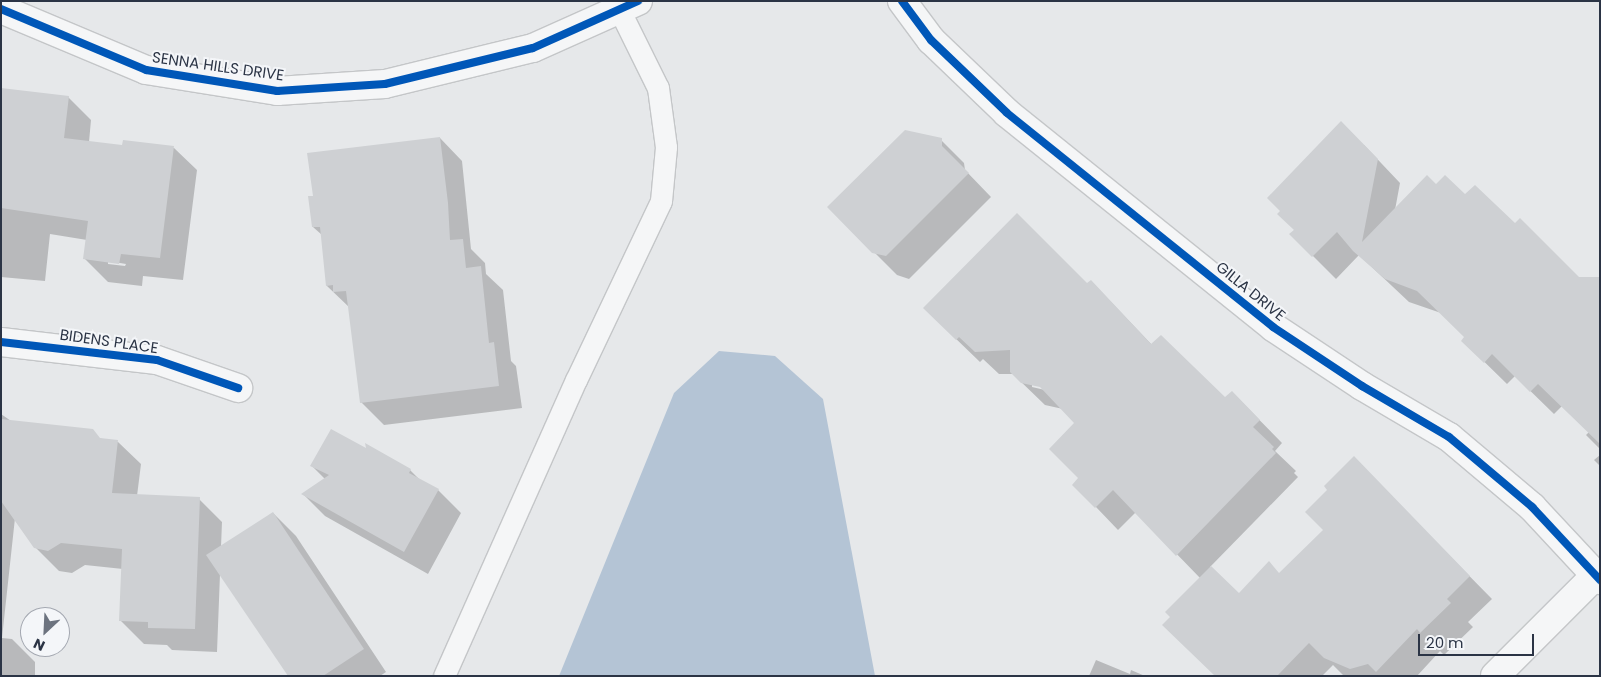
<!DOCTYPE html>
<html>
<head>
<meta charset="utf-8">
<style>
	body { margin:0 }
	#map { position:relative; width:1601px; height:677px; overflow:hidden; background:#e6e8ea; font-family:Poppins,sans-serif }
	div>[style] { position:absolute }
	.water>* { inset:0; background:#b4c4d5 }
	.shadow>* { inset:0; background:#0003 }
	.building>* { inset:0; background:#ced0d3 }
	.roads { filter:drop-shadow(1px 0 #c4c6c8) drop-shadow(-1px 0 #c4c6c8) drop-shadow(0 1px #c4c6c8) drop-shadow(0 -1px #c4c6c8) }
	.lane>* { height:21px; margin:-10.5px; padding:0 10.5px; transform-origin:10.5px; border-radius:10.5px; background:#f5f6f7 }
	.street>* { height:28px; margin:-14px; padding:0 14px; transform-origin:14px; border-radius:14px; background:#f5f6f7 }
	.cycleway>* { height:8px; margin:-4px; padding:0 4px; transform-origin:4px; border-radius:4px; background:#0057b8 }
	span { translate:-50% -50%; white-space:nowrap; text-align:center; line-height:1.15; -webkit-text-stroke:4px #f4f6f9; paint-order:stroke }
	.street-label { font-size:15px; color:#2b3445 }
	.frame { position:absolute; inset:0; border:2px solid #2b3445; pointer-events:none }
	.north { position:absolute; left:20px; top:607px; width:50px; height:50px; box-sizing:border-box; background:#f4f6f9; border:1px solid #a4a8b1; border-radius:50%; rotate:205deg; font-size:14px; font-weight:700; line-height:20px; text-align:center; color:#2b3445 }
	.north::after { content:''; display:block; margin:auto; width:18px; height:22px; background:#6c737f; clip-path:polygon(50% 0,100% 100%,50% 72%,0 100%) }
	.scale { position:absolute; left:1418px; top:634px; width:116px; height:22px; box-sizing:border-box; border:2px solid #2b3445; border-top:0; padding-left:6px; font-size:15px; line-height:18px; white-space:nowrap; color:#2b3445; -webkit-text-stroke:4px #f4f6f9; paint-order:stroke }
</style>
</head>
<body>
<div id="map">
	<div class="water">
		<i style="clip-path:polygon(719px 351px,775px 356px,823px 399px,875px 676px,559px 676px,674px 393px)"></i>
	</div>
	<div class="shadow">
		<i style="clip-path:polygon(evenodd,1px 89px,68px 97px,91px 120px,89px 142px,123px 147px,174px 148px,197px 170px,183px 280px,143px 276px,142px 286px,108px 282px,85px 259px,87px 240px,50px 234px,45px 281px,1px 277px,1px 89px,108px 261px,126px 264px,125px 266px,108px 264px,108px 261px)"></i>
		<i style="clip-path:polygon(440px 138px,462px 161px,471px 249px,485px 263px,486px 274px,503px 290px,511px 361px,516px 366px,522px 408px,384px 425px,361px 402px,350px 308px,327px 286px,322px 235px,313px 227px,314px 197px)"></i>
		<i style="clip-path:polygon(941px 140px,964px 163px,965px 170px,991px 197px,909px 279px,897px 275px,829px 207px)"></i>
		<i style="clip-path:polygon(1364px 145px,1400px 183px,1395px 210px,1436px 185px,1465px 196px,1515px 225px,1578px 278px,1600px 283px,1600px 449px,1586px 435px,1589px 432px,1562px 406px,1554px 414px,1515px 376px,1507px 384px,1463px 341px,1466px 338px,1441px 313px,1409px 302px,1359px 255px,1336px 279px,1291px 234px)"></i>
		<i style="clip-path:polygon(evenodd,1091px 281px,1152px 345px,1225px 399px,1232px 392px,1282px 443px,1275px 451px,1296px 471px,1294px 473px,1298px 477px,1210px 567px,1239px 595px,1280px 574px,1376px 481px,1492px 599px,1468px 622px,1473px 627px,1444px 655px,1440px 651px,1417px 676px,1344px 676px,1333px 665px,1322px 676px,1216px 676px,1201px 579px,1136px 512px,1118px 530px,1096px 507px,1076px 423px,1063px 409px,1045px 405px,1013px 374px,999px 374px,983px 359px,980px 362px,924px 308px,1087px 285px,1091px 281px,1032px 384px,1046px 387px,1045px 390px,1032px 387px,1032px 384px)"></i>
		<i style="clip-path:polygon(1px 414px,11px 421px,118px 442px,141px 464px,137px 496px,199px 499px,222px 522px,221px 547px,273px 513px,296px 536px,386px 672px,380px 676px,289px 676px,220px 574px,217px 652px,172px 650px,167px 645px,144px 644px,121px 621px,123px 569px,85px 565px,72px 573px,59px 571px,35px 547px,15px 518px,2px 638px,12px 639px,35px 662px,35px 676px,1px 676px)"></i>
		<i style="clip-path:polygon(367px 450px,410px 470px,421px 481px,438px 490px,461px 513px,428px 574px,325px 516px,303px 494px,325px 479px,312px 466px)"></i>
		<i style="clip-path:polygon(1600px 455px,1600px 466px,1594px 460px)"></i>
		<i style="clip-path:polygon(1096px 660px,1130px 674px,1131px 670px,1145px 676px,1089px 676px)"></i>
	</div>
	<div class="building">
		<i style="clip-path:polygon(1px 88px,69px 96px,64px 138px,122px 145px,123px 140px,174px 146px,160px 258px,121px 254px,119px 264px,83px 259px,88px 221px,1px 208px)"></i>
		<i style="clip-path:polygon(1341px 121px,1378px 159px,1362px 242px,1427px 175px,1436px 184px,1445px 175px,1465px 194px,1475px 185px,1515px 223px,1520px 218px,1579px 277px,1600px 277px,1600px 444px,1538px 384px,1530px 392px,1492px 354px,1484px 363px,1461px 341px,1464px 337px,1417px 291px,1385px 279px,1353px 251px,1337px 232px,1312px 257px,1289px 234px,1294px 230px,1277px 214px,1280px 211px,1267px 198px)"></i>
		<i style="clip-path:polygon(905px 130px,942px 138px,942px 146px,969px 173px,886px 256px,872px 253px,827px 207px)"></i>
		<i style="clip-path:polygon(440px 137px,448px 203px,450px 240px,463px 239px,466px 268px,481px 266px,489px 343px,494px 342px,499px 386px,360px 403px,346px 291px,333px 292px,333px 285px,326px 286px,320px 227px,312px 227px,308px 196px,313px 196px,307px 153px)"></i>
		<i style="clip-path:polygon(1017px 213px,1087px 283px,1091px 280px,1151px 344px,1161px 335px,1225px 397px,1232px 391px,1260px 420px,1253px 427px,1274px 447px,1272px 449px,1276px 453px,1176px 556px,1113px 490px,1095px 508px,1072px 485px,1078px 478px,1049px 449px,1074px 423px,1040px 387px,1021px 383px,1010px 372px,1010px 350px,975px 352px,959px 337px,956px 340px,923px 308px)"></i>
		<i style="clip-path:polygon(1px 419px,93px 429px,100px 438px,118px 440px,112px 493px,200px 497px,195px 629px,148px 628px,148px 622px,119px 621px,122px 549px,61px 543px,48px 551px,34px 548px,1px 501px)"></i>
		<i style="clip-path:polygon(331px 429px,366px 448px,365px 443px,411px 469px,409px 473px,439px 489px,404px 552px,301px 494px,329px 475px,310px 466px)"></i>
		<i style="clip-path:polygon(1354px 456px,1470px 576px,1447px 599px,1451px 603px,1420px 633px,1417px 629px,1376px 672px,1368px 664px,1350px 669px,1324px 658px,1309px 643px,1277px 676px,1215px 676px,1162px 625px,1170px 617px,1165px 612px,1211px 566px,1239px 593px,1269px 561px,1279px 573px,1323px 530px,1305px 512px,1327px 490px,1324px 486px)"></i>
		<i style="clip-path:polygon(273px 512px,364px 649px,323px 676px,288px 676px,206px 555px)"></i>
	</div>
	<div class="roads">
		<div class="lane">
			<i style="left:444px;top:676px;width:324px;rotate:-66deg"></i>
			<i style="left:576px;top:380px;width:198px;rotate:-64.6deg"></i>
			<i style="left:661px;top:201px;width:54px;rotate:-84.7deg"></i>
			<i style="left:666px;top:147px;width:60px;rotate:-97.7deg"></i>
			<i style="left:658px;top:88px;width:88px;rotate:-116.3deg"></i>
		</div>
		<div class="street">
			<i style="left:902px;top:1px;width:49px;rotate:53.4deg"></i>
			<i style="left:931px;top:40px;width:105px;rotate:43.8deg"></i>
			<i style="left:1007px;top:113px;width:341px;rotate:38.8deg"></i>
			<i style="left:1273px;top:327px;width:107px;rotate:33.5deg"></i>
			<i style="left:1362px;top:386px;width:101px;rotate:30.4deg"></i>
			<i style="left:1449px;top:437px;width:109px;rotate:40.1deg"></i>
			<i style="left:1532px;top:507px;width:100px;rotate:47deg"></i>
			<i style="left:1px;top:9px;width:157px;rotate:22.8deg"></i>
			<i style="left:146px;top:70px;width:133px;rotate:9.1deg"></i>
			<i style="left:277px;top:91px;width:108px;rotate:-3.7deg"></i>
			<i style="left:385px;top:84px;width:152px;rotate:-13.7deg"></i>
			<i style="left:533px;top:48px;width:115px;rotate:-24.1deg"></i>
			<i style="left:1px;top:342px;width:157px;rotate:6.6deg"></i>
			<i style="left:157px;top:360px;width:86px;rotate:19.1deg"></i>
			<i style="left:1495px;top:676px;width:143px;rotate:-45deg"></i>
		</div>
	</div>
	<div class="cycleway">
		<i style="left:902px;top:1px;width:49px;rotate:53.4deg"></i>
		<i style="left:931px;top:40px;width:105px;rotate:43.8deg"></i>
		<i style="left:1007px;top:113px;width:341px;rotate:38.8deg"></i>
		<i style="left:1273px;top:327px;width:107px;rotate:33.5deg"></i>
		<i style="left:1362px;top:386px;width:101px;rotate:30.4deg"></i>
		<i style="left:1449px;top:437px;width:109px;rotate:40.1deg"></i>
		<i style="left:1532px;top:507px;width:100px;rotate:47deg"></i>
		<i style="left:1px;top:9px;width:157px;rotate:22.8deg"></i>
		<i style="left:146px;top:70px;width:133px;rotate:9.1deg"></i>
		<i style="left:277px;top:91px;width:108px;rotate:-3.7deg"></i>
		<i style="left:385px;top:84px;width:152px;rotate:-13.7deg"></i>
		<i style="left:533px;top:48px;width:115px;rotate:-24.1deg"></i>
		<i style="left:1px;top:342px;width:157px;rotate:6.6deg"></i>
		<i style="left:157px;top:360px;width:86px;rotate:19.1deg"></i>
	</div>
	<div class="street-label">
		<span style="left:218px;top:66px;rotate:8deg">SENNA HILLS DRIVE</span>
		<span style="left:1251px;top:291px;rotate:39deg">GILLA DRIVE</span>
		<span style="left:109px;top:341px;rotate:8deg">BIDENS PLACE</span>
	</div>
	<div class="frame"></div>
	<div class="north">N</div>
	<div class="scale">20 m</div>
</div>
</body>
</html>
